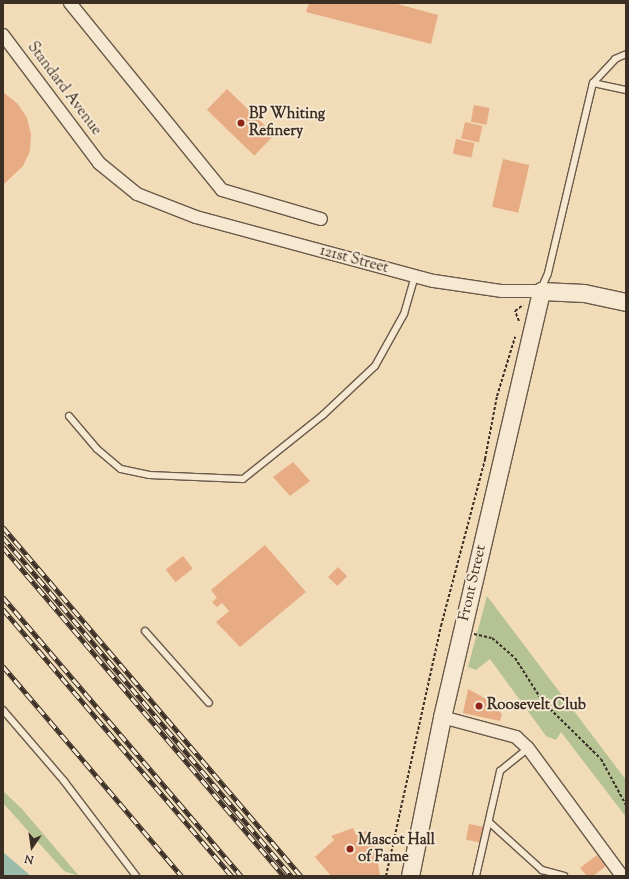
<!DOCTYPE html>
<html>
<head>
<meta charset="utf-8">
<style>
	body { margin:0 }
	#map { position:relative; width:629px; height:879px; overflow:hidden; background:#f2dcb8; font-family:"Sorts Mill Goudy",serif }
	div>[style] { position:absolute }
	.green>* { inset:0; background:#b4c294 }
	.water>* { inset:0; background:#9cbcab }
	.building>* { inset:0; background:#e8ac84; transform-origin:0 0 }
	.path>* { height:2px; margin-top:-1px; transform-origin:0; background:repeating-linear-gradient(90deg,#3b2e25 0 3px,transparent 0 5px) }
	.roads { filter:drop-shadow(1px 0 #695a4a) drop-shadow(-1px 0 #695a4a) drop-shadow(0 1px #695a4a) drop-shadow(0 -1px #695a4a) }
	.lane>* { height:6px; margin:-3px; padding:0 3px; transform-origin:3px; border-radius:3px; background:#f7e8d1 }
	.street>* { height:12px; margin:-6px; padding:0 6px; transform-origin:6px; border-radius:6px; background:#f7e8d1 }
	.secondary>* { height:17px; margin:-8.5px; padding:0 8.5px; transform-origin:8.5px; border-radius:8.5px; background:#f7e8d1 }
	.rail>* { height:4.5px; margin-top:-2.25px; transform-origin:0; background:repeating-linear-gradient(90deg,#f7e8d1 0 9px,#3b2e25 0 18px); box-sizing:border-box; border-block:1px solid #3b2e25 }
	.dots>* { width:11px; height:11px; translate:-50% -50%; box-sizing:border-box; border:2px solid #f7e8d1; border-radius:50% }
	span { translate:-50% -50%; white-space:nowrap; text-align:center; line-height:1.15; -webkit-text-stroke:4px #f7e8d1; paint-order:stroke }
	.street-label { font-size:15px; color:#3b2e25 }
	.poi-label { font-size:15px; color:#3b2e25; font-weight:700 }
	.left { translate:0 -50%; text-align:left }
	.frame { position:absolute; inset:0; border:4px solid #3b2e25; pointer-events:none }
	.north { position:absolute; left:12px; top:827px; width:40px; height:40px; -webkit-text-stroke:3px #f7e8d1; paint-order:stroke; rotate:193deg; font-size:11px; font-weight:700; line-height:16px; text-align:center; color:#3b2e25 }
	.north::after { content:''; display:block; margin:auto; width:14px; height:18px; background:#3b2e25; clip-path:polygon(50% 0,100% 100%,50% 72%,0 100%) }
</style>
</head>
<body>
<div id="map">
	<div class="green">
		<i style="clip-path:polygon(487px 596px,626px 780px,626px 817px,561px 732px,556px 740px,546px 736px,490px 659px,476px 670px,468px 667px)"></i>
		<i style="clip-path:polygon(3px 791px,22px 809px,79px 876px,64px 871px,3px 803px)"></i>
	</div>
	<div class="water">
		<i style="clip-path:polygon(3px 852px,31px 876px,3px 876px)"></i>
	</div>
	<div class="building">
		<i style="clip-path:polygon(309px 3px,394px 3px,438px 15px,431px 44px,306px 12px)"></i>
		<i style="left:227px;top:89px;width:66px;height:29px;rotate:44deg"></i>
		<i style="clip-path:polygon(3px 92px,18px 104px,27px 118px,31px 134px,30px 151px,23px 166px,3px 185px)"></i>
		<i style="left:474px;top:105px;width:16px;height:17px;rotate:11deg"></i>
		<i style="left:465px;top:122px;width:18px;height:17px;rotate:13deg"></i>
		<i style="left:456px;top:139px;width:19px;height:15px;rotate:12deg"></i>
		<i style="left:503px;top:159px;width:27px;height:49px;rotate:13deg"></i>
		<i style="clip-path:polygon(293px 462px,310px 481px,290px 496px,273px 477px)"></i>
		<i style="clip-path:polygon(265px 545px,306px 592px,240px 647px,216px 622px,229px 611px,222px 603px,217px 607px,212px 602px,217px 598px,211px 590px)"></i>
		<i style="left:183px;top:556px;width:16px;height:22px;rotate:52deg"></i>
		<i style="left:338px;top:567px;width:13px;height:14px;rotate:45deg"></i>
		<i style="clip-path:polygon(468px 689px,488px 700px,502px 714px,500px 721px,463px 713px)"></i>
		<i style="left:469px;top:824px;width:16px;height:16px;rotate:11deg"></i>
		<i style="clip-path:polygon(353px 828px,356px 835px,372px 829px,380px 875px,331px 876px,315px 857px,334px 840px,331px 836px)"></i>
		<i style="clip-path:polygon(597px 855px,606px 866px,593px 876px,587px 876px,580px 868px)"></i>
	</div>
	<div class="path">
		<i style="left:519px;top:321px;width:11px;rotate:-112deg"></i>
		<i style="left:515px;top:311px;width:10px;rotate:-37deg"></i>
		<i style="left:474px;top:634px;width:18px;rotate:13deg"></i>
		<i style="left:492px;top:638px;width:30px;rotate:41deg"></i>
		<i style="left:515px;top:658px;width:52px;rotate:57.5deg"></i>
		<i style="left:543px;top:702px;width:81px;rotate:44.5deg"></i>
		<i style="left:601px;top:759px;width:52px;rotate:61.5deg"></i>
		<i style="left:386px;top:876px;width:256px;rotate:-77.6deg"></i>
		<i style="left:441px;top:626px;width:173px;rotate:-75.2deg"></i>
		<i style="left:485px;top:459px;width:64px;rotate:-79.2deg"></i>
		<i style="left:497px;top:396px;width:62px;rotate:-73deg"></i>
	</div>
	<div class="roads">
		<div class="lane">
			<i style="left:593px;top:83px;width:34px;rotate:12deg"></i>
			<i style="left:541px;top:289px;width:17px;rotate:-66deg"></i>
			<i style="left:548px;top:273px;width:195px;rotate:-76.7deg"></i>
			<i style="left:593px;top:83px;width:33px;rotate:-47deg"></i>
			<i style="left:615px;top:59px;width:12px;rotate:-24deg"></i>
			<i style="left:69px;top:416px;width:43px;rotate:49.7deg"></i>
			<i style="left:97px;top:449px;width:31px;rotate:40deg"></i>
			<i style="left:121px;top:469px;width:29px;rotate:12deg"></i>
			<i style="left:149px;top:475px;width:94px;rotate:2.4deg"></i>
			<i style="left:243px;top:479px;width:102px;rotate:-38.7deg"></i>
			<i style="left:323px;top:415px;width:71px;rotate:-43.3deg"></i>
			<i style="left:375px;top:366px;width:60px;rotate:-60.9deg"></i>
			<i style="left:404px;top:314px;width:40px;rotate:-74deg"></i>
			<i style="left:145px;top:631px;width:96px;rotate:48.4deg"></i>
			<i style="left:3px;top:710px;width:94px;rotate:49.3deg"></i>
			<i style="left:64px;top:781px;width:119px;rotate:52.8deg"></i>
			<i style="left:489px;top:822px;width:72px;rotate:42.2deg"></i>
			<i style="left:542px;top:870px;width:23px;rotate:15deg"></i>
			<i style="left:476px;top:876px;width:108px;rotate:-77.1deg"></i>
			<i style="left:500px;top:771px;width:36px;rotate:-39deg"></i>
		</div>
		<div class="street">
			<i style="left:70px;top:3px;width:241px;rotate:50.9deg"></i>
			<i style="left:222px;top:190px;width:103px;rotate:16.3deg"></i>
			<i style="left:3px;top:35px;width:160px;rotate:53.1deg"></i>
			<i style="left:99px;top:163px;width:49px;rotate:39.2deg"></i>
			<i style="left:137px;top:194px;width:63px;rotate:21.3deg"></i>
			<i style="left:196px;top:217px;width:246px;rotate:15.1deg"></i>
			<i style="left:434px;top:281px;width:69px;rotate:8.4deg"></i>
			<i style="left:502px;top:291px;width:39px"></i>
			<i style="left:442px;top:717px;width:77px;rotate:15.1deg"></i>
			<i style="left:516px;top:737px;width:16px;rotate:43deg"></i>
			<i style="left:528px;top:748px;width:159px;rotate:53.7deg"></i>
		</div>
		<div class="secondary">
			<i style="left:410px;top:876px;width:162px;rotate:-78.6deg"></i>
			<i style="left:442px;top:717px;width:437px;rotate:-76.9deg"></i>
			<i style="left:541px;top:291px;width:43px;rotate:2.7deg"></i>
			<i style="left:584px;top:293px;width:43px;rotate:12.1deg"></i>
		</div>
	</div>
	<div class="rail">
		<i style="left:3px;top:527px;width:459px;rotate:49.5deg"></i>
		<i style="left:3px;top:537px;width:445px;rotate:49.6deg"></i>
		<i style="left:3px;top:547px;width:433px;rotate:49.5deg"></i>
		<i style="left:3px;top:597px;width:367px;rotate:49.5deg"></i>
		<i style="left:3px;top:609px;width:352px;rotate:49.4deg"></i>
		<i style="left:3px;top:666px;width:276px;rotate:49.6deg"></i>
	</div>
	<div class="dots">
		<i style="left:241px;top:123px;background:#8f2418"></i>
		<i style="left:479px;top:706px;background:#8f2418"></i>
		<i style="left:350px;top:849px;background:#8f2418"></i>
	</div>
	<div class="street-label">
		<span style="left:64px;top:89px;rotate:53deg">Standard Avenue</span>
		<span style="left:354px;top:260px;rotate:15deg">121st Street</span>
		<span style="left:473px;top:583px;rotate:-77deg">Front Street</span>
	</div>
	<div class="poi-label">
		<span class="left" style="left:249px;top:123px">BP Whiting<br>Refinery</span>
		<span class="left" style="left:487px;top:706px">Roosevelt Club</span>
		<span class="left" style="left:358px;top:849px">Mascot Hall<br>of Fame</span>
	</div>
	<div class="frame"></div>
	<div class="north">N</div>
</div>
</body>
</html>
